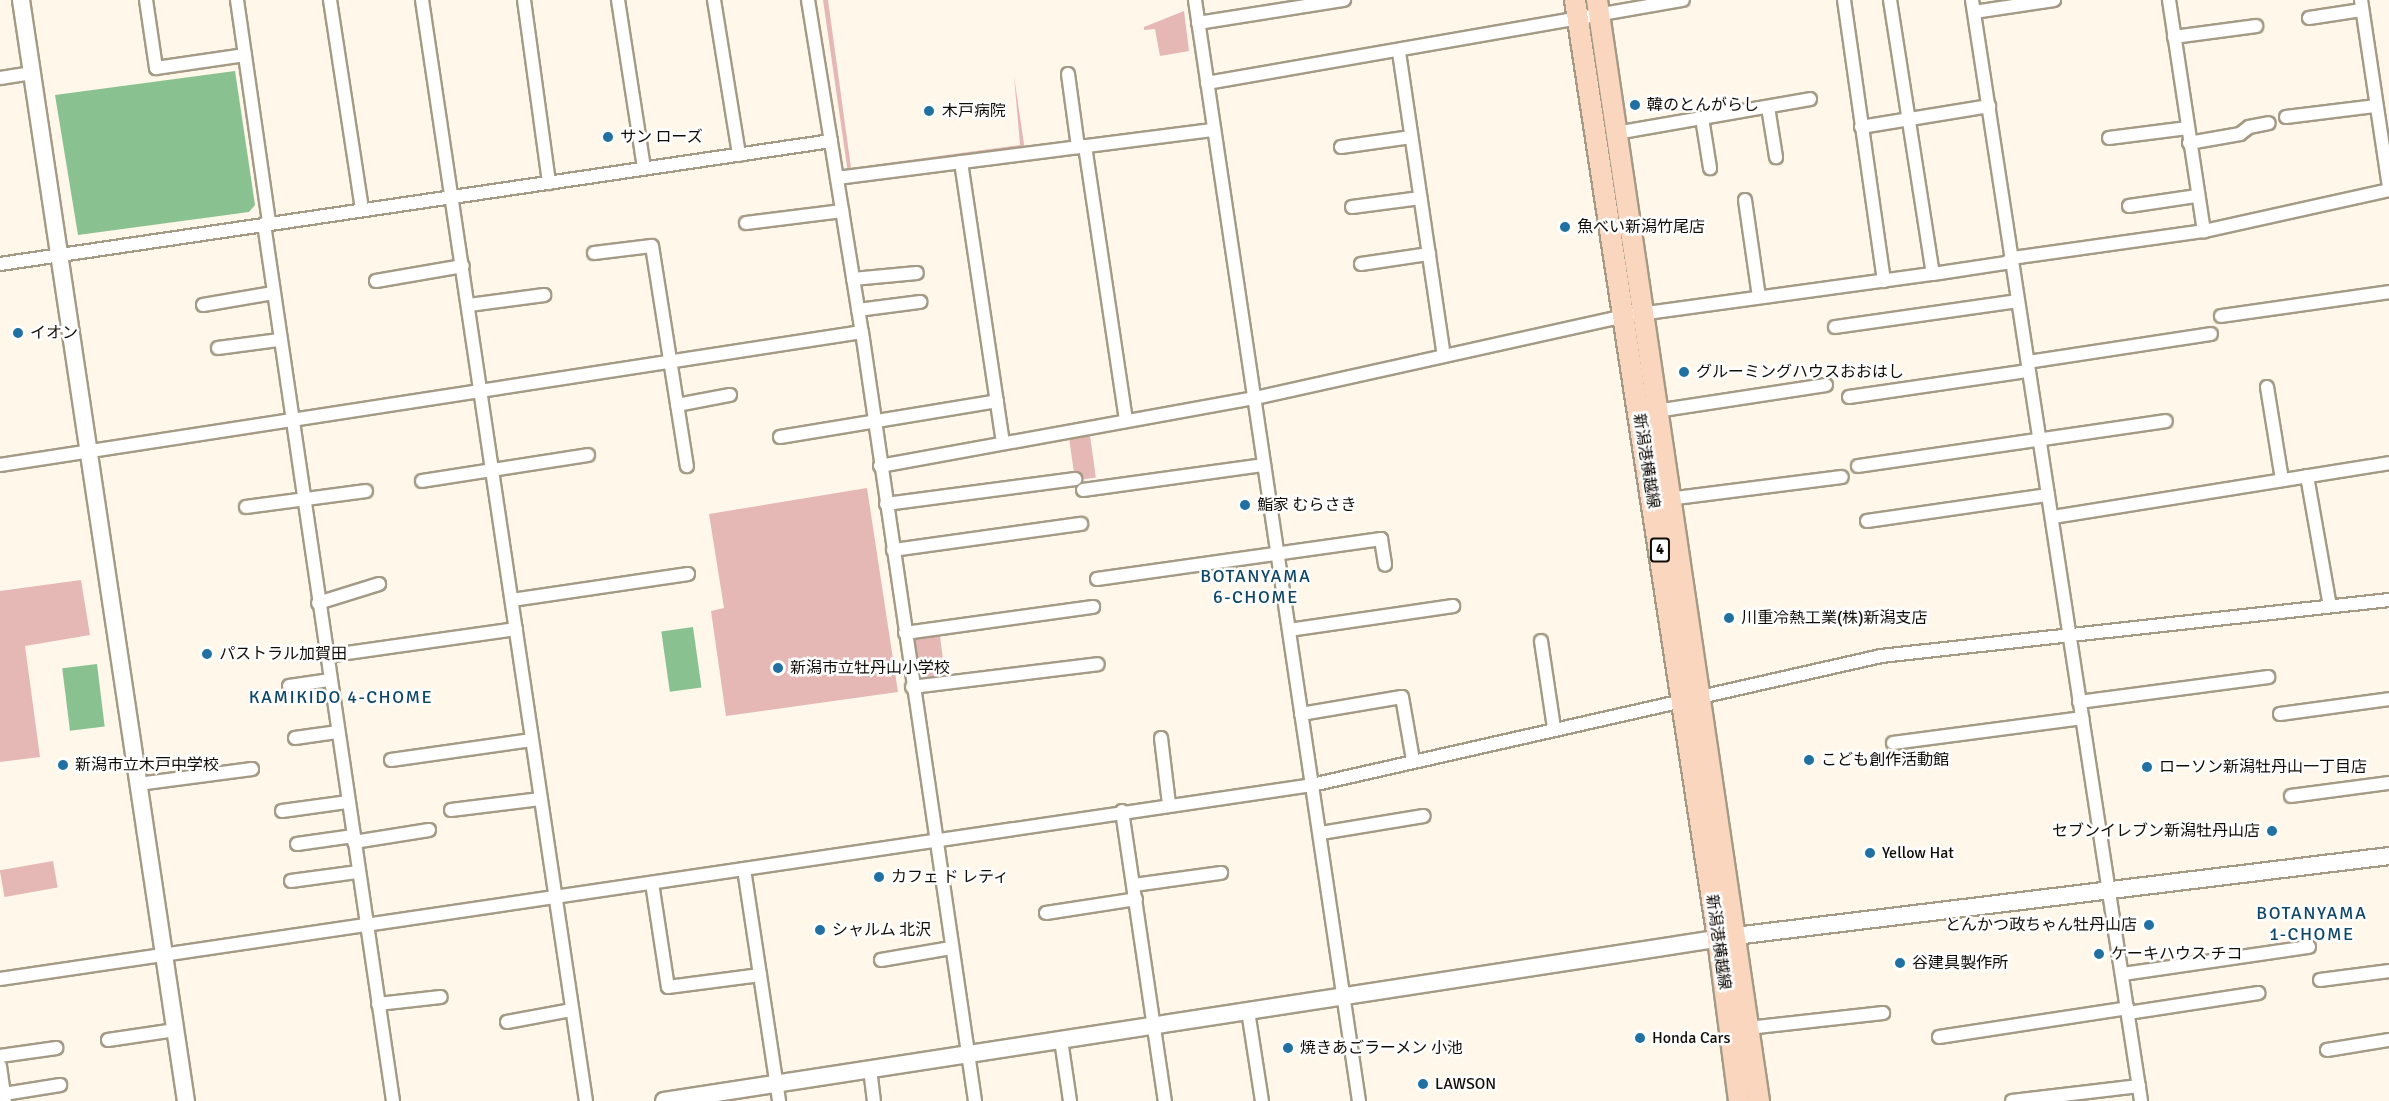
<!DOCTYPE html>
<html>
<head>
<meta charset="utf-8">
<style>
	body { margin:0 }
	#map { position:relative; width:2389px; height:1101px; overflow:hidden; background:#fef7ea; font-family:Signika,"Noto Sans JP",sans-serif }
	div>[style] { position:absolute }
	.green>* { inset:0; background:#e6b8b5; transform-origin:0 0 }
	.water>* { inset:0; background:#8ac190; transform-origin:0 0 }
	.roads { filter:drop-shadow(2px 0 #a49a85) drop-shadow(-2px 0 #a49a85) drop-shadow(0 2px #a49a85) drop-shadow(0 -2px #a49a85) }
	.minor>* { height:12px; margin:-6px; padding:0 6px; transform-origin:6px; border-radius:6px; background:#fff }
	.tertiary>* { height:16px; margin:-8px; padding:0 8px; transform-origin:8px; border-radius:8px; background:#fff }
	.primary>* { height:20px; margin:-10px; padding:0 10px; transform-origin:10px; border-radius:10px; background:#fbd6bf }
	.dots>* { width:16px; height:16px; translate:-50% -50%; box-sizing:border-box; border:3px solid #fff; border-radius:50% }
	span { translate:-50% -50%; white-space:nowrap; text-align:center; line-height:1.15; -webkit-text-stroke:5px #fff; paint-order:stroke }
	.shield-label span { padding:2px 4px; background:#fff; border:2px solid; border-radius:4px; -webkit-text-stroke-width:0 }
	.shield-label { font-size:15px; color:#100c06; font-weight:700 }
	.poi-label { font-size:16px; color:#100c06 }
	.left { translate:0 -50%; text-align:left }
	.right { translate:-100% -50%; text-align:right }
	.street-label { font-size:16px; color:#100c06 }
	.neighbourhood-label { font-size:18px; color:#104769; letter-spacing:1.5px }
</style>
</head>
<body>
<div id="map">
	<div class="green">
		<i style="clip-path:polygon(823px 0,828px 0,851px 168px,1020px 145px,1014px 76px,1025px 151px,848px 173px)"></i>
		<i style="clip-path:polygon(1184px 11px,1189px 51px,1160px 56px,1155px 29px,1144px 30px,1144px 27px)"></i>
		<i style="left:1090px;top:436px;width:42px;height:21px;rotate:82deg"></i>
		<i style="clip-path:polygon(867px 488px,898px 692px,726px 716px,711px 611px,724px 608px,709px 514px)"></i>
		<i style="clip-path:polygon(81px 580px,90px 635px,25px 646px,40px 757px,0 762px,0 591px)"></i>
		<i style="clip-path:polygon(940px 636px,945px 675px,926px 677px,917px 671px,914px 640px)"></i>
		<i style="left:53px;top:861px;width:27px;height:54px;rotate:80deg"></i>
	</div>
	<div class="water">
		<i style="clip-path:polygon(235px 71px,255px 205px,249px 212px,78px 235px,55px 95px)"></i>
		<i style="left:693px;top:627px;width:61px;height:32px;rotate:82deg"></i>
		<i style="left:97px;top:664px;width:63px;height:35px;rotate:83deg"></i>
	</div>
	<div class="roads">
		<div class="minor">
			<i style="left:146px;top:0;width:69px;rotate:81.6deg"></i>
			<i style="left:156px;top:68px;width:90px;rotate:-8.3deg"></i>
			<i style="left:237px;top:0;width:225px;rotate:81.8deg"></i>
			<i style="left:330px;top:0;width:212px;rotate:81.3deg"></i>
			<i style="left:422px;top:0;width:1113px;rotate:81.53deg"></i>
			<i style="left:524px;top:0;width:185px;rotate:82.2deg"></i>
			<i style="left:618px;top:0;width:170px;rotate:81.2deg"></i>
			<i style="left:714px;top:0;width:157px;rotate:80.8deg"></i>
			<i style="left:808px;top:0;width:336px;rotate:80.8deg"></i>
			<i style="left:862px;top:332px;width:777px;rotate:81.64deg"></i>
			<i style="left:1195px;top:0;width:1113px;rotate:81.53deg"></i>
			<i style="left:1844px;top:0;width:284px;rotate:81.9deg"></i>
			<i style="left:1890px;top:0;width:277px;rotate:81.1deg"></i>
			<i style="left:1972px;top:0;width:1114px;rotate:81.27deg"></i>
			<i style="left:2169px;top:0;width:234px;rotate:81.4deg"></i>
			<i style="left:2361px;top:0;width:190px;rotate:81.5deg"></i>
			<i style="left:1974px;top:12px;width:81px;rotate:-8.5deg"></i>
			<i style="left:2309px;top:18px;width:53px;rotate:-8.7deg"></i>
			<i style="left:1198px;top:23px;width:148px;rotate:-9deg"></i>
			<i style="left:2174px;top:37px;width:83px;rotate:-7.6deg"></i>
			<i style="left:1399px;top:52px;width:307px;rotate:81.6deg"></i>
			<i style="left:1068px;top:74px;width:74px;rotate:82.2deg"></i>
			<i style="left:0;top:78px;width:31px;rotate:-9deg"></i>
			<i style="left:1207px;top:83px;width:483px;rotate:-9.9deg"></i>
			<i style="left:1768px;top:107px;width:51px;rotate:80.9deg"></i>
			<i style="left:2286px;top:117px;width:91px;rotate:-7deg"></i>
			<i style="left:1702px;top:118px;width:51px;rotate:80.9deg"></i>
			<i style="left:1861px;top:127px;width:130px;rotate:-9.3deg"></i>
			<i style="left:1616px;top:133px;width:197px;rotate:-9.9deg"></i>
			<i style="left:2109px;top:138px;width:79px;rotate:-7.3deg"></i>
			<i style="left:2189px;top:143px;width:52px;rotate:-10deg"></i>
			<i style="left:2240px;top:134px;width:11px;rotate:-38deg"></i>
			<i style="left:2249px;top:127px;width:20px;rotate:-11deg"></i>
			<i style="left:1085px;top:146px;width:278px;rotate:81.5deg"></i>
			<i style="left:1341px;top:147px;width:71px;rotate:-8.1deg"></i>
			<i style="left:961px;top:162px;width:284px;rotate:81.5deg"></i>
			<i style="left:837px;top:178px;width:380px;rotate:-7.3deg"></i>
			<i style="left:1745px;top:200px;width:98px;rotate:81.8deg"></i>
			<i style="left:2129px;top:206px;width:69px;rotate:-8.4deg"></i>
			<i style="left:1352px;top:207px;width:69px;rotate:-7.5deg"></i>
			<i style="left:746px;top:223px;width:97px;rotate:-7.1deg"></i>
			<i style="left:264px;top:224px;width:886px;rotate:81.63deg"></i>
			<i style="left:594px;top:253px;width:58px;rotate:-6.9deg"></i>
			<i style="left:652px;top:246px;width:223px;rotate:81deg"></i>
			<i style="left:0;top:264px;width:840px;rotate:-8.42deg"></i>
			<i style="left:1361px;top:264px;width:69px;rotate:-8.4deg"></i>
			<i style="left:853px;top:279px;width:64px;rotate:-5.4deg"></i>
			<i style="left:376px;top:281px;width:88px;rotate:-9.8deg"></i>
			<i style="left:203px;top:305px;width:71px;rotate:-9.7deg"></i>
			<i style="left:469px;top:305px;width:76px;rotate:-7.6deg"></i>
			<i style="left:858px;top:310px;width:63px;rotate:-7.4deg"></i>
			<i style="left:2221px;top:316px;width:170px;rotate:-8.1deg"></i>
			<i style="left:1835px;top:327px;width:184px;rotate:-8.1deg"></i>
			<i style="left:218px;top:348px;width:62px;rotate:-7.5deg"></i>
			<i style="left:2028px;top:362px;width:185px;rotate:-8.7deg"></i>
			<i style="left:2267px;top:387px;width:94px;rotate:80.8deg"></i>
			<i style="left:1849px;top:397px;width:181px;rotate:-8.3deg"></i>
			<i style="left:677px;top:405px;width:54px;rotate:-10.7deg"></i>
			<i style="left:1656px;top:411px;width:172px;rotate:-8.7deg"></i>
			<i style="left:780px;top:437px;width:220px;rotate:-9.4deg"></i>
			<i style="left:0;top:465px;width:872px;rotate:-8.77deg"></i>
			<i style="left:880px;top:466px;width:381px;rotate:-10.3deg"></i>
			<i style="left:1255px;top:398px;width:379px;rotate:-12.5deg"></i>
			<i style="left:1625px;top:316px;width:311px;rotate:-7.8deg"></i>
			<i style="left:1933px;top:274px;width:74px;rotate:-8.6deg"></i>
			<i style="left:2006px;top:263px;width:8px;rotate:-40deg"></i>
			<i style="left:2012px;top:258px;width:194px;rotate:-8deg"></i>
			<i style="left:2204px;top:231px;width:189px;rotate:-12.5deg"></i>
			<i style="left:1858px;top:466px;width:311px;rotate:-8.3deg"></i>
			<i style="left:2307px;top:476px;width:132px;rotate:80deg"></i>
			<i style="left:422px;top:481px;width:168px;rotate:-8.9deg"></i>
			<i style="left:1083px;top:490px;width:183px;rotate:-7.9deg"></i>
			<i style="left:1668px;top:499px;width:175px;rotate:-7.2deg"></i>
			<i style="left:886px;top:504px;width:191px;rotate:-7.5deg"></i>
			<i style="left:246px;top:507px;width:121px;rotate:-7.6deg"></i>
			<i style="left:2053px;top:517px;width:340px;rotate:-9.1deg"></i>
			<i style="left:1867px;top:521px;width:183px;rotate:-8.2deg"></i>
			<i style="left:893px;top:550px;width:190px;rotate:-7.9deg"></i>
			<i style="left:1097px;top:579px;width:287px;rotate:-8deg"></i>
			<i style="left:1381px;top:539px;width:26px;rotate:81deg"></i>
			<i style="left:512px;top:600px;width:178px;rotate:-8.4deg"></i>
			<i style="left:318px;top:603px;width:64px;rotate:-17.3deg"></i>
			<i style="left:1289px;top:630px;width:166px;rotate:-8.3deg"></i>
			<i style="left:905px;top:633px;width:190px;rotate:-7.9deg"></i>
			<i style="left:1541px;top:641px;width:88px;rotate:81.5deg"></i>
			<i style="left:326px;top:656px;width:192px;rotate:-8.1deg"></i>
			<i style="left:289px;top:686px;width:40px;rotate:-8.5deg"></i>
			<i style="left:912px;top:687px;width:187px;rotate:-7deg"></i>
			<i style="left:2079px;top:702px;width:191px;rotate:-7.5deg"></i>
			<i style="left:1301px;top:714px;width:102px;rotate:-9.6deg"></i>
			<i style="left:1402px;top:697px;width:64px;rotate:80.1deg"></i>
			<i style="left:2280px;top:714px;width:110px;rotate:-7.8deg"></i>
			<i style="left:295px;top:738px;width:42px;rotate:-8.1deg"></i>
			<i style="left:1161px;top:738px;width:66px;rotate:83.1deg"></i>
			<i style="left:1893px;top:743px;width:191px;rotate:-7.5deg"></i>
			<i style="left:391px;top:760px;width:142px;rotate:-8.1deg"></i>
			<i style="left:138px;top:784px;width:115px;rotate:-7.5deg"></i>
			<i style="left:2291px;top:796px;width:99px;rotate:-7.6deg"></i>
			<i style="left:451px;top:810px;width:90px;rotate:-7deg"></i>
			<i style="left:282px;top:811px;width:67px;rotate:-7.8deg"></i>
			<i style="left:1122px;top:811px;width:293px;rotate:81.6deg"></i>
			<i style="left:1321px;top:833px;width:104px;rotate:-9.4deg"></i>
			<i style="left:354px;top:842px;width:76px;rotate:-9.1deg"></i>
			<i style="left:297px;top:844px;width:57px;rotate:-8.1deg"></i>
			<i style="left:744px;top:869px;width:235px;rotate:81.4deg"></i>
			<i style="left:291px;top:881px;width:68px;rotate:-7.7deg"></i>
			<i style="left:652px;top:883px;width:105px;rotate:81.3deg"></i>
			<i style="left:668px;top:987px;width:93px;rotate:-7.4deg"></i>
			<i style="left:1134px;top:885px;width:88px;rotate:-7.9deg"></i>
			<i style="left:1046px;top:913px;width:91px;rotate:-8.8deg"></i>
			<i style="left:881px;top:960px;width:71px;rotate:-9.7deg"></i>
			<i style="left:2123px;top:974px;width:188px;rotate:-8.3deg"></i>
			<i style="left:0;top:979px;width:1326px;rotate:-8.41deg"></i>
			<i style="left:1312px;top:785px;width:583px;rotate:-12.77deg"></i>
			<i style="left:1881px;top:656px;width:511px;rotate:-6.29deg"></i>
			<i style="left:2320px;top:980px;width:70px;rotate:-7.4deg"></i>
			<i style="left:378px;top:1004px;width:63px;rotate:-6.3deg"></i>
			<i style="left:1248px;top:1011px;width:91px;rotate:81.2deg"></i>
			<i style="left:2128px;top:1013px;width:132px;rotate:-8.7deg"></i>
			<i style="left:507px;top:1022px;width:66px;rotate:-10.5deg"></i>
			<i style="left:1748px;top:1028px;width:136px;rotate:-6.3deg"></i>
			<i style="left:1939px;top:1037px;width:191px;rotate:-8.7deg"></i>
			<i style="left:108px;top:1040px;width:68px;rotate:-8.5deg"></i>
			<i style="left:1061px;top:1040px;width:62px;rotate:81.6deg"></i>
			<i style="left:2327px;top:1050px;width:63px;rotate:-9.2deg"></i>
			<i style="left:0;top:1056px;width:57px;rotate:-8.1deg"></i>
			<i style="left:0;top:1066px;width:34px;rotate:82deg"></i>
			<i style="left:870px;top:1069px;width:32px;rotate:83deg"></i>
			<i style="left:4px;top:1094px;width:57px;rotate:-9.1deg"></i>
			<i style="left:2012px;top:1101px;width:128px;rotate:-6.7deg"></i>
		</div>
		<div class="tertiary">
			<i style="left:21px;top:0;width:1113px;rotate:81.48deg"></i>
			<i style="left:664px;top:1101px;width:1084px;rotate:-8.76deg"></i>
			<i style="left:1735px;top:936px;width:659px;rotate:-6.97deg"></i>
		</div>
		<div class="primary">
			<i style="left:1575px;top:0;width:950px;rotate:81.34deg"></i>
			<i style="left:1718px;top:939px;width:163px;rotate:82.6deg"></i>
			<i style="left:1597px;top:0;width:1113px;rotate:81.63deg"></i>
		</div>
	</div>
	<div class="dots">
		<i style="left:1635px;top:105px;background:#2170a2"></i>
		<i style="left:929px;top:111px;background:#2170a2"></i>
		<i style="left:608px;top:137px;background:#2170a2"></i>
		<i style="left:1565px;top:227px;background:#2170a2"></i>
		<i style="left:18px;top:333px;background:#2170a2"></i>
		<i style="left:1684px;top:372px;background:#2170a2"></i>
		<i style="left:1245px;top:505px;background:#2170a2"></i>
		<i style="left:1729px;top:618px;background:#2170a2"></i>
		<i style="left:207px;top:654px;background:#2170a2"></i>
		<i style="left:778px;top:668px;background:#2170a2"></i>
		<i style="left:1809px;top:760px;background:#2170a2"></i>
		<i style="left:63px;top:765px;background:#2170a2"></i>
		<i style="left:2147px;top:767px;background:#2170a2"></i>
		<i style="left:2272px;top:831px;background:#2170a2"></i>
		<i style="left:1870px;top:853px;background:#2170a2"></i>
		<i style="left:879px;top:877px;background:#2170a2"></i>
		<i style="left:2149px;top:925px;background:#2170a2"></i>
		<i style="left:820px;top:930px;background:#2170a2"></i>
		<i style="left:2099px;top:954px;background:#2170a2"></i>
		<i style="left:1900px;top:963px;background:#2170a2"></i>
		<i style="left:1640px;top:1038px;background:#2170a2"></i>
		<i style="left:1288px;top:1048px;background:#2170a2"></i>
		<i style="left:1423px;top:1084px;background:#2170a2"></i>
	</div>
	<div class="shield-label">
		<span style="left:1660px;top:550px">4</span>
	</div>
	<div class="poi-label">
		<span class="left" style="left:1647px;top:105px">韓のとんがらし</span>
		<span class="left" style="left:942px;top:111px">木戸病院</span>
		<span class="left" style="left:620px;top:137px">サン ローズ</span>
		<span class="left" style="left:1577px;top:227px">魚べい新潟竹尾店</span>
		<span class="left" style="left:30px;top:333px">イオン</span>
		<span class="left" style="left:1696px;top:372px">グルーミングハウスおおはし</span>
		<span class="left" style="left:1257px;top:505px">鮨家 むらさき</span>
		<span class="left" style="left:1741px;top:618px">川重冷熱工業(株)新潟支店</span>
		<span class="left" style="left:219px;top:654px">パストラル加賀田</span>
		<span class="left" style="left:790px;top:668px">新潟市立牡丹山小学校</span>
		<span class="left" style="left:1821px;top:760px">こども創作活動館</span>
		<span class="left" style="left:75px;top:765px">新潟市立木戸中学校</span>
		<span class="left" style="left:2159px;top:767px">ローソン新潟牡丹山一丁目店</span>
		<span class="right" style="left:2260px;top:831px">セブンイレブン新潟牡丹山店</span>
		<span class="left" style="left:1882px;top:853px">Yellow Hat</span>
		<span class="left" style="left:891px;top:877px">カフェ ド レティ</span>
		<span class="right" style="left:2137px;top:925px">とんかつ政ちゃん牡丹山店</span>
		<span class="left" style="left:832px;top:930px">シャルム 北沢</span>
		<span class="left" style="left:2111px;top:954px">ケーキハウス チコ</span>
		<span class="left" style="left:1912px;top:963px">谷建具製作所</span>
		<span class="left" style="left:1652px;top:1038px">Honda Cars</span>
		<span class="left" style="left:1300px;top:1048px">焼きあごラーメン 小池</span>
		<span class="left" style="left:1435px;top:1084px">LAWSON</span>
	</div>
	<div class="street-label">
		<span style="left:1646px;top:461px;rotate:81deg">新潟港横越線</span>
		<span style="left:1718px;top:942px;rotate:82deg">新潟港横越線</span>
	</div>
	<div class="neighbourhood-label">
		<span style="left:1256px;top:587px">BOTANYAMA<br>6-CHOME</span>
		<span style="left:341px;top:697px">KAMIKIDO 4-CHOME</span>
		<span style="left:2312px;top:924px">BOTANYAMA<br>1-CHOME</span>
	</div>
</div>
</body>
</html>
